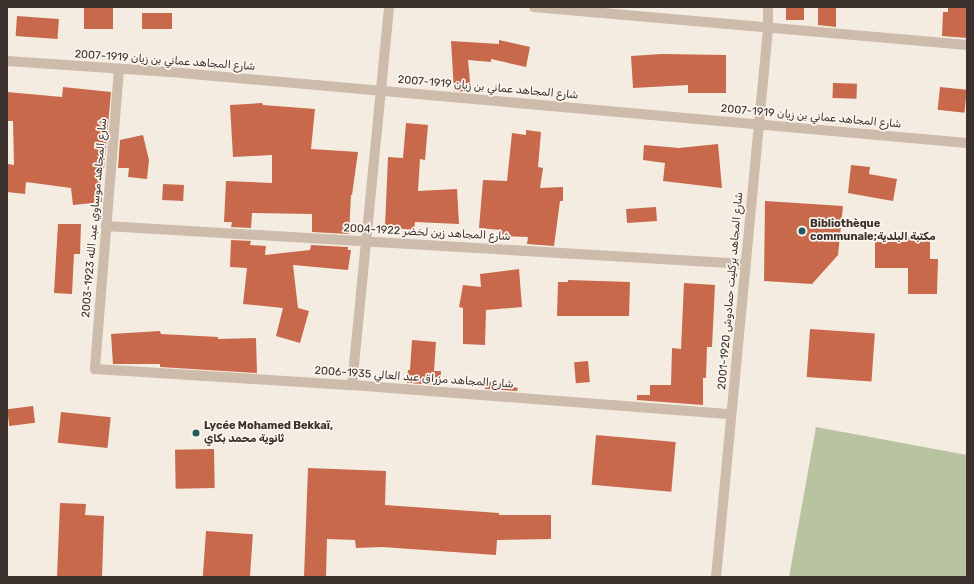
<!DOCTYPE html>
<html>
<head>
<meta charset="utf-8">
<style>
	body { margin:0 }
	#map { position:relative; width:974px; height:584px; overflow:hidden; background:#f4ebe1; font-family:Rubik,Vazirmatn,sans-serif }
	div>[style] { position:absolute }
	.green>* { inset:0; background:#b8c4a0 }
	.building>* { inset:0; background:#c8694b; transform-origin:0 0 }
	.minor>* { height:10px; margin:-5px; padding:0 5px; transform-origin:5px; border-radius:5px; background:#cdbbac }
	.dots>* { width:11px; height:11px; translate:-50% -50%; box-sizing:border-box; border:2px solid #fbf5ee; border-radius:50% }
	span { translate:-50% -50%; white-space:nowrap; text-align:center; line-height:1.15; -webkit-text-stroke:3.5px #fbf5ee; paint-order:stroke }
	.street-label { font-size:11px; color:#3b302b }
	.poi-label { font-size:11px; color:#3b302b; font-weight:700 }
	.left { translate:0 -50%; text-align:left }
	.frame { position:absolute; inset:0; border:8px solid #3b302b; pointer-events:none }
</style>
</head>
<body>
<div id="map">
	<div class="green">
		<i style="clip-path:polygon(816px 427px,967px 455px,967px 577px,789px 577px)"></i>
	</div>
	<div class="building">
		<i style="left:786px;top:7px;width:18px;height:13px"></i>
		<i style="clip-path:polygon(836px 7px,836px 27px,818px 25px,818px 8px)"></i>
		<i style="clip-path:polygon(948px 7px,967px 7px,967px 38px,942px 36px,943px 12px,948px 12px)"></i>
		<i style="left:84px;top:8px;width:29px;height:21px"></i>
		<i style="left:142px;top:13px;width:30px;height:16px"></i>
		<i style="left:17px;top:16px;width:42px;height:20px;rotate:4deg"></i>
		<i style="clip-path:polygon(499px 40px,530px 47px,526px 67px,491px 59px,491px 62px,468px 60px,471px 92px,454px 91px,451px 41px,499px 44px)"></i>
		<i style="clip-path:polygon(662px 54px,726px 55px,726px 93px,688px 93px,688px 85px,633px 88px,631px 56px)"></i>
		<i style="left:833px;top:83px;width:24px;height:15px;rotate:2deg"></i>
		<i style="clip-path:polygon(63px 87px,111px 92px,104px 169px,99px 169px,102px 202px,73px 205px,71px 188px,26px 182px,25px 194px,7px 192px,8px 164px,14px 165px,13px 121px,7px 121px,7px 92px,62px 97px)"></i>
		<i style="left:940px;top:87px;width:27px;height:23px;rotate:6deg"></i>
		<i style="clip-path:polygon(262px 103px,263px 105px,315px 109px,311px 149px,358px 152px,352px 195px,351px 195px,349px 234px,312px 232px,312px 214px,252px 213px,251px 228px,231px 227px,232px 222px,224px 222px,226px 181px,272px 183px,272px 155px,233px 157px,230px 105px)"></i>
		<i style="clip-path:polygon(406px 123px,428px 125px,425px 160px,420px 159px,418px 191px,457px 189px,459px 224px,415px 222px,414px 230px,385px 227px,388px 157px,403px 158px)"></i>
		<i style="clip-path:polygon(526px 130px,541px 132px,538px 167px,543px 168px,540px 188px,563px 187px,563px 201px,560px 201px,554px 246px,527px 244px,528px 237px,501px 236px,501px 230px,479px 228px,483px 180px,507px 181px,512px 133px,526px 135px)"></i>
		<i style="clip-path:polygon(143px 135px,149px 160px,147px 179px,128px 177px,129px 168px,118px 168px,120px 140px)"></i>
		<i style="clip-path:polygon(718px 144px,722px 188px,663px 181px,665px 163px,643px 160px,644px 145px,679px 148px)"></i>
		<i style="clip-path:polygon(851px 165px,870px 167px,869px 174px,897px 179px,893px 201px,848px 193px)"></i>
		<i style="left:163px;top:184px;width:21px;height:16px;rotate:3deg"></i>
		<i style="clip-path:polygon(765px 201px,843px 206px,838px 255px,812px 284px,764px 281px)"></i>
		<i style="left:656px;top:207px;width:14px;height:30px;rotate:86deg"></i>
		<i style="clip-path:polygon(58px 224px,81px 224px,80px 254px,74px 254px,72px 294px,54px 293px)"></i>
		<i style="clip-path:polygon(905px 237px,930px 237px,930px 259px,938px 259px,937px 294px,908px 294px,908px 268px,875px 268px,875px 242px,905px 242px)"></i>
		<i style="clip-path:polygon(231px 240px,251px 241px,250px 245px,266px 246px,265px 255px,310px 250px,311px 245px,348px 247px,348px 250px,351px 250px,348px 270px,293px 265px,298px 308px,309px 311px,300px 343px,276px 336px,283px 308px,243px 304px,247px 268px,230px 267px)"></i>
		<i style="clip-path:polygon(519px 269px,522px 307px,486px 310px,485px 345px,463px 344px,463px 308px,459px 307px,463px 285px,481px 287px,480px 274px)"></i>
		<i style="clip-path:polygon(568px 280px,630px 282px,629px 316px,557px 316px,558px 282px,568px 282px)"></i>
		<i style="clip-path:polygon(684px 283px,715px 285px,712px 347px,707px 347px,706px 378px,703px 378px,703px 405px,637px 400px,637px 395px,650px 395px,650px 385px,671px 385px,672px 348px,681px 349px)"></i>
		<i style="left:810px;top:329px;width:65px;height:48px;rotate:4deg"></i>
		<i style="clip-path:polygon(160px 331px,161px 334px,218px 337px,218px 339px,256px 338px,257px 373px,160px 367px,160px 364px,113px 364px,111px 334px)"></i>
		<i style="clip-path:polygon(412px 340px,436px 342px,434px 371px,441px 371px,440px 385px,407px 383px,408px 370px,410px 370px)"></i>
		<i style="left:588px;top:361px;width:21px;height:14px;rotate:85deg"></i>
		<i style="clip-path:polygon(487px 381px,518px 388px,517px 391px,485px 389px)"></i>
		<i style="left:33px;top:406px;width:17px;height:26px;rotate:83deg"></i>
		<i style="left:61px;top:412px;width:50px;height:31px;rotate:6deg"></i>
		<i style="left:596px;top:435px;width:80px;height:50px;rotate:5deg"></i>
		<i style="left:214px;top:449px;width:39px;height:39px;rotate:89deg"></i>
		<i style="clip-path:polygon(308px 468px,386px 471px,385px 505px,499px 513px,499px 515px,551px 515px,551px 539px,497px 540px,496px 555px,382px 547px,356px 548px,355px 540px,327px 539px,326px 577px,304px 577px)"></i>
		<i style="clip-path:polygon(60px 503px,86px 504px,85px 515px,104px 516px,102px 577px,57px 577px)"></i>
		<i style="left:206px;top:531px;width:47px;height:46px;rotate:4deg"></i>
	</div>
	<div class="minor">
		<i style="left:534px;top:7px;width:435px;rotate:5deg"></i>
		<i style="left:7px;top:61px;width:174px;rotate:3.9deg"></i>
		<i style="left:181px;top:73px;width:789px;rotate:5.09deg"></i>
		<i style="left:119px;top:69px;width:301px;rotate:94.6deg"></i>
		<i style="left:95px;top:369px;width:257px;rotate:3.6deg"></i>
		<i style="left:352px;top:385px;width:380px;rotate:4.4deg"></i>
		<i style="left:106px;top:226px;width:641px;rotate:3.4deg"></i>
		<i style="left:352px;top:385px;width:380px;rotate:-84.4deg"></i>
		<i style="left:716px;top:577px;width:550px;rotate:-84.58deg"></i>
		<i style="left:768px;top:29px;width:22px;rotate:-90deg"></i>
	</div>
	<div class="dots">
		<i style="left:802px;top:231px;background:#1f5a5e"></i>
		<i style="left:196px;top:433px;background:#1f5a5e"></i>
	</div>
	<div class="street-label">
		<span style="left:165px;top:61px;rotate:4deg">شارع المجاهد عماني بن زيان 1919-2007</span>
		<span style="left:488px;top:88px;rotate:5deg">شارع المجاهد عماني بن زيان 1919-2007</span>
		<span style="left:811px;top:117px;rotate:5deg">شارع المجاهد عماني بن زيان 1919-2007</span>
		<span style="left:95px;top:218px;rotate:-85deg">شارع المجاهد موساوي عبد الله 1923-2003</span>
		<span style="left:427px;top:233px;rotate:3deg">شارع المجاهد زين لخضر 1922-2004</span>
		<span style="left:731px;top:291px;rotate:-85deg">شارع المجاهد بركليت حمادوش 1920-2001</span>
		<span style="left:414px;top:378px;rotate:4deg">شارع المجاهد مزراق عبد العالي 1935-2006</span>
	</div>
	<div class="poi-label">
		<span class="left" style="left:810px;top:231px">Bibliothèque<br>communale;مكتبة البلدية</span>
		<span class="left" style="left:204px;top:433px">Lycée Mohamed Bekkaï,<br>ثانوية محمد بكاي</span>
	</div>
	<div class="frame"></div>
</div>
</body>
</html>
